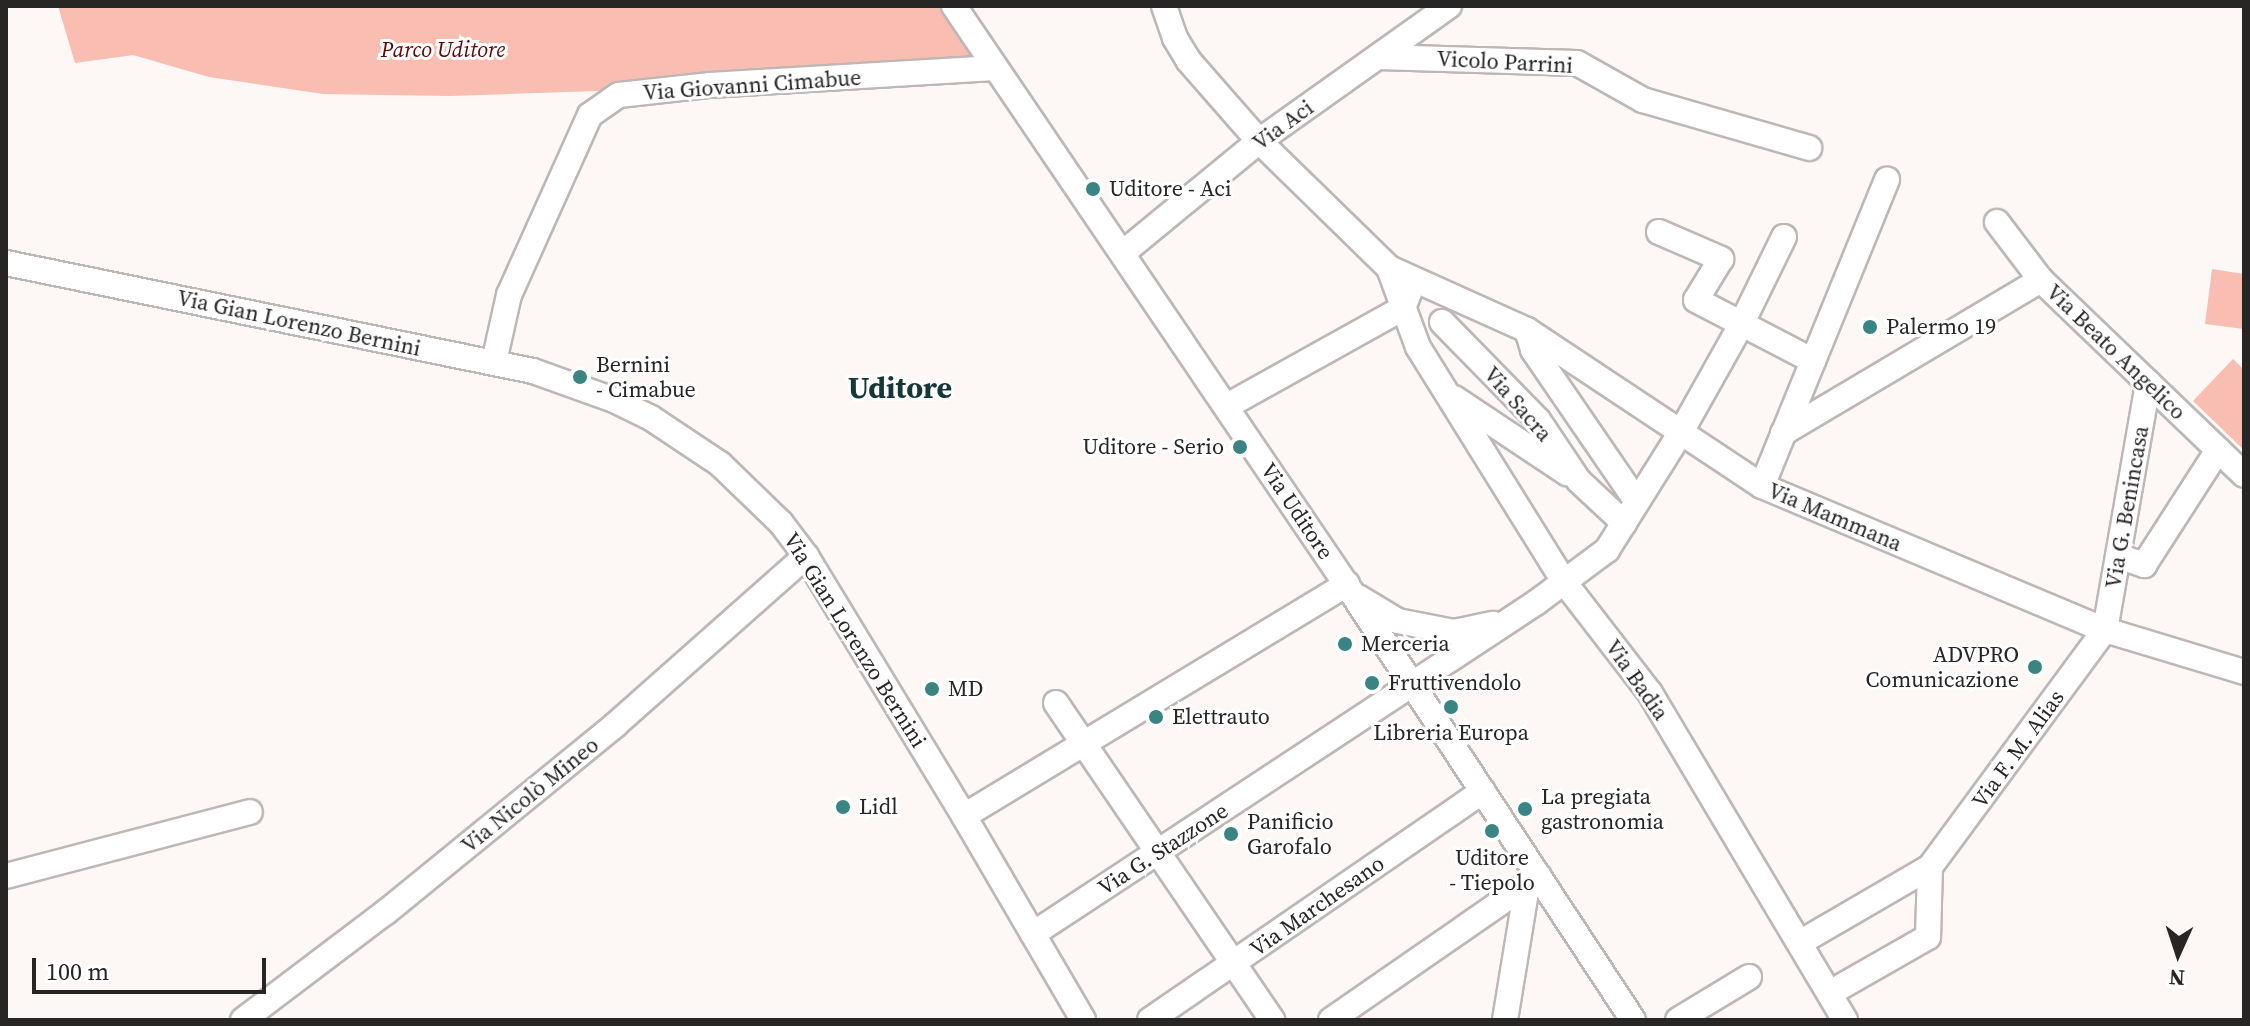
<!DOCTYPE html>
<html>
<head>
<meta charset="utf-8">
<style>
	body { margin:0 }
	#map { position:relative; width:2250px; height:1026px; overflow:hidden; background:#fdf7f5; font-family:"Source Serif 4",serif }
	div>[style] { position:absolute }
	.green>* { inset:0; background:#f9bdb1 }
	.roads { filter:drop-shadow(2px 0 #beb7b6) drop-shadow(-2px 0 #beb7b6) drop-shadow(0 2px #beb7b6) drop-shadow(0 -2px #beb7b6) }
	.minor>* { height:24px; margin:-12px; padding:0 12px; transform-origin:12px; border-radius:12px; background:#fff }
	.dots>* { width:22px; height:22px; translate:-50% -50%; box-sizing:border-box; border:4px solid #fff; border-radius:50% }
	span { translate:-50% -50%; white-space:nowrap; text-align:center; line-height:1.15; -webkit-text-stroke:6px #fff; paint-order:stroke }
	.park-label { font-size:22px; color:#600500; font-style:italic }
	.street-label { font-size:22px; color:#282525 }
	.poi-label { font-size:22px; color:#282525 }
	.left { translate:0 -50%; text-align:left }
	.right { translate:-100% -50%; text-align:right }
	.district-label { font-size:30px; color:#153737; font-weight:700 }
	.frame { position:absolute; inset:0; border:8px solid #282525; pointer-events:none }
	.north { position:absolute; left:2138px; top:914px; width:80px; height:80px; -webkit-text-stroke:6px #fff; paint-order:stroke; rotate:183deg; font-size:22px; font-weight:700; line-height:32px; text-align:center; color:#282525 }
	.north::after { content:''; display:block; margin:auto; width:28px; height:36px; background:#282525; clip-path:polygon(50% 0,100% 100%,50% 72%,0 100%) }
	.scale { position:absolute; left:32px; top:958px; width:234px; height:36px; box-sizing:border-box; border:4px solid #282525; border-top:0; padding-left:10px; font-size:24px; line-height:28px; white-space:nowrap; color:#282525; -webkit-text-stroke:6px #fff; paint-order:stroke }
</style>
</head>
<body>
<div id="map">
	<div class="green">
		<i style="clip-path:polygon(58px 6px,939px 6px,982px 61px,706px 77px,597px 91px,450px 96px,323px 94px,209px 77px,133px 55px,75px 63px)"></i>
		<i style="clip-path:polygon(2212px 269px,2244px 274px,2244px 329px,2205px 324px)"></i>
		<i style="clip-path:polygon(2233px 359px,2244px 370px,2244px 450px,2193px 401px)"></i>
	</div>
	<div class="roads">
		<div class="minor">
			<i style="left:954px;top:6px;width:709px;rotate:55.86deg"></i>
			<i style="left:1352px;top:593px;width:511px;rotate:56.65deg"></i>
			<i style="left:1164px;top:6px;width:34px;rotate:71deg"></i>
			<i style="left:1175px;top:38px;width:26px;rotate:59deg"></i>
			<i style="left:1188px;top:60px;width:108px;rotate:48.8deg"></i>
			<i style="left:1259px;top:141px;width:182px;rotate:44.3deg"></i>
			<i style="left:1389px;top:268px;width:151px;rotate:24.2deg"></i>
			<i style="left:1527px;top:330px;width:282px;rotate:33.6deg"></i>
			<i style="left:1762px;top:486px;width:372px;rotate:22.8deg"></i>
			<i style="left:2105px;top:630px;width:145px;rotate:16.8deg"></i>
			<i style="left:1378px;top:57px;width:199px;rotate:1.7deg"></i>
			<i style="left:1577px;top:63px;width:76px;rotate:29.3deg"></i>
			<i style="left:1643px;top:100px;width:173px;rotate:16.1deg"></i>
			<i style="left:1997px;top:222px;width:73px;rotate:52.8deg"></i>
			<i style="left:2041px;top:280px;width:281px;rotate:43.8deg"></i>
			<i style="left:1659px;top:232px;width:68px;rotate:23.5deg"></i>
			<i style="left:1721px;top:259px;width:48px;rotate:121.4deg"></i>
			<i style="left:1696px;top:300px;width:132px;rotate:27.5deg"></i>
			<i style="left:1124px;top:252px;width:175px;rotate:-39.4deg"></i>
			<i style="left:1259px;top:141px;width:233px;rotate:-35.4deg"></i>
			<i style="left:6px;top:263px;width:538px;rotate:11.58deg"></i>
			<i style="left:533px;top:371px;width:86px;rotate:19.7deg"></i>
			<i style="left:614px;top:400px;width:41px;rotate:25.9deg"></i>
			<i style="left:651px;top:418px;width:83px;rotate:33.7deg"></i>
			<i style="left:720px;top:464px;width:85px;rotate:44deg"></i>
			<i style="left:781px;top:523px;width:41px;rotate:52.9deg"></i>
			<i style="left:806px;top:556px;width:304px;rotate:58.7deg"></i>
			<i style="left:964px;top:816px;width:236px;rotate:59.7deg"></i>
			<i style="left:1389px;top:268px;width:84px;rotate:69.8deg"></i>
			<i style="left:1418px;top:347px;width:278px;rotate:58.1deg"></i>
			<i style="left:1565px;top:583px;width:139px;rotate:52.3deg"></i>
			<i style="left:1650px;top:693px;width:381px;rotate:59.2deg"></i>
			<i style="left:1442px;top:322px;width:137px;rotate:45.6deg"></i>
			<i style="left:1538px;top:420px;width:73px;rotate:56.1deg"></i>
			<i style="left:1579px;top:481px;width:62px;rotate:43deg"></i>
			<i style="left:1527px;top:330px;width:21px;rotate:73deg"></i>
			<i style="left:1533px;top:350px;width:184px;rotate:55.6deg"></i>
			<i style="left:494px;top:362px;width:69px;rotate:-77.4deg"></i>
			<i style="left:509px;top:295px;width:197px;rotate:-65.8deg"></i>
			<i style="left:590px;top:115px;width:35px;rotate:-35deg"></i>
			<i style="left:619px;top:95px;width:92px;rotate:-6.3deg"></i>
			<i style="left:710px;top:85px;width:285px;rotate:-3.4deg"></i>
			<i style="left:1454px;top:398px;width:136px;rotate:33.6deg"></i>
			<i style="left:1227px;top:406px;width:201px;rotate:-29.1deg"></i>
			<i style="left:1403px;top:308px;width:16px;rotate:-68deg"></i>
			<i style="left:1783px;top:433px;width:300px;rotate:-30.7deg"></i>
			<i style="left:1762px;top:486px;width:331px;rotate:-67.8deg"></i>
			<i style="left:2118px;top:556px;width:28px;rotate:19deg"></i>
			<i style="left:2144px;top:565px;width:137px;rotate:-57.2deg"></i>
			<i style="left:1358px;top:597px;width:47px;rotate:31deg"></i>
			<i style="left:1398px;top:621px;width:57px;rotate:11.1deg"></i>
			<i style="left:1454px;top:632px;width:40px;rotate:-12deg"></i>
			<i style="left:1056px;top:703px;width:384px;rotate:55.7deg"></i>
			<i style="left:964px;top:816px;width:448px;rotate:-31.2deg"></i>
			<i style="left:1930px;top:867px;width:295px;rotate:-53.6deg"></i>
			<i style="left:2105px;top:630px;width:251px;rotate:-80.1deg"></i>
			<i style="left:6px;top:876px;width:252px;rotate:-14.7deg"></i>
			<i style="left:1033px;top:934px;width:604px;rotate:-33.37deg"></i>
			<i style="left:1537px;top:602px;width:87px;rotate:-36.6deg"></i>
			<i style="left:1607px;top:550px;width:139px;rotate:-57.9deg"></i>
			<i style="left:1681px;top:432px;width:123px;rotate:-60.7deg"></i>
			<i style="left:1741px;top:325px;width:98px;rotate:-64deg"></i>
			<i style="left:1801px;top:942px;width:149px;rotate:-30.2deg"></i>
			<i style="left:1930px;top:867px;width:70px;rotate:91.6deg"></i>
			<i style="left:1928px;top:937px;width:113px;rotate:150.3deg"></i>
			<i style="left:243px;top:1020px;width:179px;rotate:-37.1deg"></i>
			<i style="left:386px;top:912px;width:296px;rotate:-39.2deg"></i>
			<i style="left:615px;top:725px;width:255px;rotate:-41.5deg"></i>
			<i style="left:1150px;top:1020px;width:404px;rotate:-34.5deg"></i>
			<i style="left:1331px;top:1020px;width:253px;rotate:-34.7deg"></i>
			<i style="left:1505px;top:1020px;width:137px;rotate:-80.7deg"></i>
			<i style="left:1678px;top:1020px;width:83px;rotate:-31.2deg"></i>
		</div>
	</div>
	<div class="dots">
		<i style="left:1093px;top:189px;background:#3b8484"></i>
		<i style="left:1870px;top:327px;background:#3b8484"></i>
		<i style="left:580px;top:377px;background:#3b8484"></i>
		<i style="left:1240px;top:447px;background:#3b8484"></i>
		<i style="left:1345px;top:644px;background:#3b8484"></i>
		<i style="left:2035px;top:667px;background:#3b8484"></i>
		<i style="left:1372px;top:683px;background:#3b8484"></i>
		<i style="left:932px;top:689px;background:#3b8484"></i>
		<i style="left:1451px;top:707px;background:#3b8484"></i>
		<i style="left:1156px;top:717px;background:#3b8484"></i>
		<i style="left:843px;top:807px;background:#3b8484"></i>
		<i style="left:1525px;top:809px;background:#3b8484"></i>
		<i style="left:1492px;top:831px;background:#3b8484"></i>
		<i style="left:1231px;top:834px;background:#3b8484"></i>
	</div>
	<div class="park-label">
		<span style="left:443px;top:50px">Parco Uditore</span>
	</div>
	<div class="street-label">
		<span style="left:1505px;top:62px;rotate:3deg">Vicolo Parrini</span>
		<span style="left:752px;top:85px;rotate:-4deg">Via Giovanni Cimabue</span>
		<span style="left:1283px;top:125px;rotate:-36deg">Via Aci</span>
		<span style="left:299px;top:323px;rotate:12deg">Via Gian Lorenzo Bernini</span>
		<span style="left:2116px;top:352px;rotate:44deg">Via Beato Angelico</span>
		<span style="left:1518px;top:404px;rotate:49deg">Via Sacra</span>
		<span style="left:2127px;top:507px;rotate:-80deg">Via G. Benincasa</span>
		<span style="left:1297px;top:511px;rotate:56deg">Via Uditore</span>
		<span style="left:1835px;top:517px;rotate:23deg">Via Mammana</span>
		<span style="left:855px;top:640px;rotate:58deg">Via Gian Lorenzo Bernini</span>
		<span style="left:1637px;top:680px;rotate:55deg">Via Badia</span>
		<span style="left:2018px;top:749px;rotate:-54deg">Via F. M. Alias</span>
		<span style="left:530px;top:795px;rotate:-39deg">Via Nicolò Mineo</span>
		<span style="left:1163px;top:849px;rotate:-33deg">Via G. Stazzone</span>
		<span style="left:1317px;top:906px;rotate:-35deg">Via Marchesano</span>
	</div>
	<div class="poi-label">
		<span class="left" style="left:1109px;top:189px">Uditore - Aci</span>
		<span class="left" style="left:1886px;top:327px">Palermo 19</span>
		<span class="left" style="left:596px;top:377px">Bernini<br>- Cimabue</span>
		<span class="right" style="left:1224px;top:447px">Uditore - Serio</span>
		<span class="left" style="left:1361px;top:644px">Merceria</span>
		<span class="right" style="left:2019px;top:667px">ADVPRO<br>Comunicazione</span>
		<span class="left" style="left:1388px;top:683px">Fruttivendolo</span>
		<span class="left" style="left:948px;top:689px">MD</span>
		<span class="left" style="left:1172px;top:717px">Elettrauto</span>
		<span style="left:1451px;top:733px">Libreria Europa</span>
		<span class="left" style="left:1541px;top:809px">La pregiata<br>gastronomia</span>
		<span class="left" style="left:859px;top:807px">Lidl</span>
		<span class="left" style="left:1247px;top:834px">Panificio<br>Garofalo</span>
		<span style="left:1492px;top:870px">Uditore<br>- Tiepolo</span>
	</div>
	<div class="district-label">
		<span style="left:900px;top:388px">Uditore</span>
	</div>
	<div class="frame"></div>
	<div class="north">N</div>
	<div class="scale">100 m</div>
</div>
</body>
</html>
